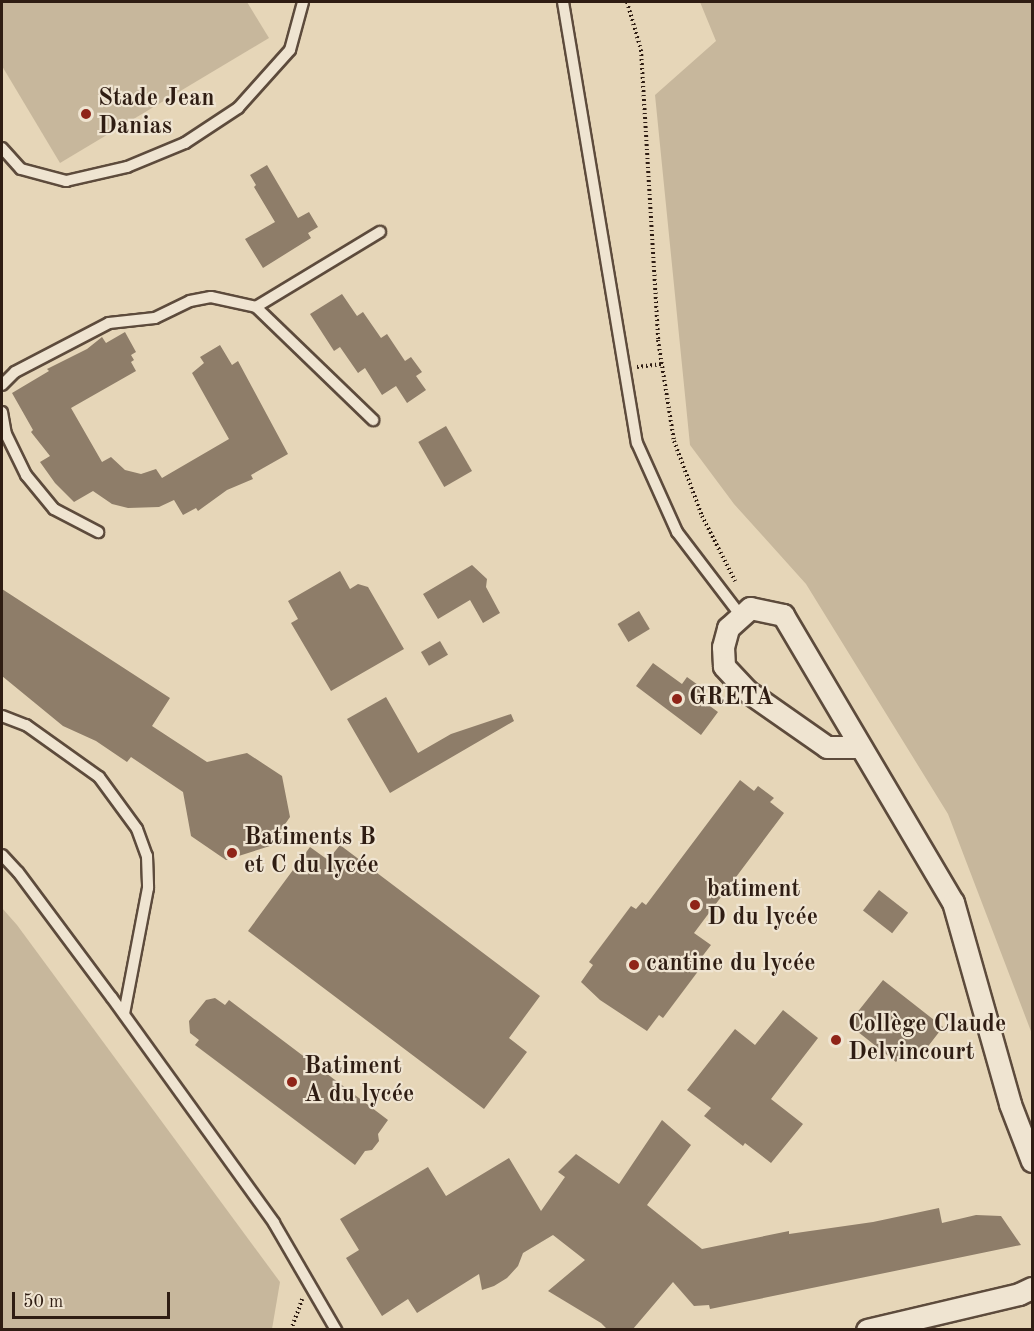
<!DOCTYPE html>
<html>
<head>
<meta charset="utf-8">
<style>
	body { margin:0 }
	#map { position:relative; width:1034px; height:1331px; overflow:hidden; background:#e6d6b8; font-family:"Old Standard TT",serif }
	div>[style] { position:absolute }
	.green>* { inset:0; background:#c7b79c }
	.building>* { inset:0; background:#8e7d69; transform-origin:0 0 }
	.path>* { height:4px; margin-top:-2px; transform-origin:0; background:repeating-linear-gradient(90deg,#2f1d13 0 1.5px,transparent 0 4.5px) }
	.roads { filter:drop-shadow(2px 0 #5d4b3c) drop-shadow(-2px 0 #5d4b3c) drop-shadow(0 2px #5d4b3c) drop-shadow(0 -2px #5d4b3c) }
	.service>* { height:10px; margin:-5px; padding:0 5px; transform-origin:5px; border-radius:5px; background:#efe4d1 }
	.minor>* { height:21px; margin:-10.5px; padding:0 10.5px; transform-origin:10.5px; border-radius:10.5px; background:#efe4d1 }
	.dots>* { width:16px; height:16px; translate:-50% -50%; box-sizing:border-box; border:3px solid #efe4d1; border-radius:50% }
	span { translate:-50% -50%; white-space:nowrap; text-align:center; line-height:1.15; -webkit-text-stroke:4.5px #efe4d1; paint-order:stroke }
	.poi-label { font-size:24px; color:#2f1d13; font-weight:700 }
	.left { translate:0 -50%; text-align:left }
	.frame { position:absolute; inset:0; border:3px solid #2f1d13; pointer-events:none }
	.scale { position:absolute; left:12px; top:1292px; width:158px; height:27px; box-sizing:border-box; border:3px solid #2f1d13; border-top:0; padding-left:8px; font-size:18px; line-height:21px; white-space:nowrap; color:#2f1d13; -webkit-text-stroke:4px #efe4d1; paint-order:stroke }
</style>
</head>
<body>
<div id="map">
	<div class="green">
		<i style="clip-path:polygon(2px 2px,247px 2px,269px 38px,60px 163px,2px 66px)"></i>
		<i style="clip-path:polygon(700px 2px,1032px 2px,1032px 1034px,948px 814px,806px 584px,734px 504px,690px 445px,655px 95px,716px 41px)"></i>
		<i style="clip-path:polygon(2px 908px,17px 925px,280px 1282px,272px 1329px,2px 1329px)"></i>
	</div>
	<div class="building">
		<i style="clip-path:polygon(267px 165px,298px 218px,309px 212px,318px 227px,308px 233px,311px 238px,263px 268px,245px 239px,275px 222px,254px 187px,256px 185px,250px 175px)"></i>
		<i style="clip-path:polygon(342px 294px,357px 316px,363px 312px,381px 338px,387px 334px,405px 361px,411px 357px,422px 372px,416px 376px,426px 390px,407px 403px,396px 386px,382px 395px,365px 368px,358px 373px,340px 347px,334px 351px,310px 314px)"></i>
		<i style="clip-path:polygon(125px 332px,136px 352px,131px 355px,134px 360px,131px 362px,136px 371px,71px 408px,102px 462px,111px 457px,125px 470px,141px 474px,156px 469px,162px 478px,229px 439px,192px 373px,204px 363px,200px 357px,220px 345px,232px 365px,238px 361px,288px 454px,251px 475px,253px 479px,227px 490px,198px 511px,196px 508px,183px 515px,174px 500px,159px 507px,128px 508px,112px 504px,93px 491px,74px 502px,55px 483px,40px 462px,50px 456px,31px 432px,33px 430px,12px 393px,49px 371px,47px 369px,87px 349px,102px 337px,106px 343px)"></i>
		<i style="left:446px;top:426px;width:52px;height:32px;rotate:60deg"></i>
		<i style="clip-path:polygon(472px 565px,487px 579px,486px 587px,500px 613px,483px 623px,470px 600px,438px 619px,423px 594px)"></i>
		<i style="clip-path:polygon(340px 571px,350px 589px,358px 584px,368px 587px,404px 649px,331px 691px,291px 623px,298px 619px,288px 601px)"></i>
		<i style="clip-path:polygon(2px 589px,170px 698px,152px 726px,207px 762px,247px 753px,282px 776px,290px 817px,270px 846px,226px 860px,191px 836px,183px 792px,131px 757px,127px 762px,96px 741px,63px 726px,2px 676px)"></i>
		<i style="left:639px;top:611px;width:21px;height:25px;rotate:59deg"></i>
		<i style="left:440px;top:641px;width:16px;height:22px;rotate:60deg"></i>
		<i style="clip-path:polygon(653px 663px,682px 684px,687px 677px,705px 690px,699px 698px,718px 712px,701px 735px,636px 686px)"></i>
		<i style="clip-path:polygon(386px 697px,418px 753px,451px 734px,511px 714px,514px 721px,390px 793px,347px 719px)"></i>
		<i style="clip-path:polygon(740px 780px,754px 791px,758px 786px,774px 798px,770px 802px,784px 813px,694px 933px,711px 945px,701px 958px,705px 962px,663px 1018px,659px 1015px,647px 1031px,600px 1000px,581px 982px,593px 965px,589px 962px,631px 906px,636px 909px,642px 902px,646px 905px)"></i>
		<i style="clip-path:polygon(340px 845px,540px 996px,509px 1038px,527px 1052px,484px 1109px,248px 931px,310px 847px,328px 860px)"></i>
		<i style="left:879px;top:890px;width:37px;height:26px;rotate:38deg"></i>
		<i style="clip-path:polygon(883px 980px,943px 1027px,919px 1058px,907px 1049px,896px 1062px,848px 1024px)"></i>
		<i style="clip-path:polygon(215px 998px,225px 1005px,229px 1000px,388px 1120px,378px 1134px,379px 1141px,372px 1150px,365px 1151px,355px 1165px,195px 1045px,199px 1040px,190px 1033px,189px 1021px,206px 1000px)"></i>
		<i style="clip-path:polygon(783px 1010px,818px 1038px,771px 1099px,803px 1124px,771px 1163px,745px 1143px,743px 1146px,704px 1116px,711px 1108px,687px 1090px,735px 1029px,755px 1045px)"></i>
		<i style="clip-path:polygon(662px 1120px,691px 1145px,647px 1205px,702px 1249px,789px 1231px,789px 1234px,873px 1222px,939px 1208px,942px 1223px,976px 1215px,1001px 1216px,1021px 1245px,710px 1309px,709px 1305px,694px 1306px,673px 1282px,633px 1329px,607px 1329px,601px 1323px,548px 1291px,585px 1260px,553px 1235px,523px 1253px,518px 1266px,507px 1278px,494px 1286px,482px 1290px,479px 1274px,417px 1313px,408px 1299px,382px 1316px,346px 1258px,359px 1250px,340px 1219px,428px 1167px,446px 1196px,509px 1158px,541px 1211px,565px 1177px,558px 1172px,576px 1154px,619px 1184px)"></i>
	</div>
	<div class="path">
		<i style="left:627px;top:2px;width:50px;rotate:73.7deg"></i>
		<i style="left:641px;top:50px;width:290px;rotate:86.6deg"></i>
		<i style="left:658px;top:340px;width:102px;rotate:81deg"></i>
		<i style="left:674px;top:441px;width:80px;rotate:69.5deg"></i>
		<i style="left:702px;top:516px;width:73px;rotate:63.1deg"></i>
		<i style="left:637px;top:367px;width:25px;rotate:-7deg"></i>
		<i style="left:291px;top:1330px;width:33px;rotate:-70deg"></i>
	</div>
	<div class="roads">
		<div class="service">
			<i style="left:563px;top:2px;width:447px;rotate:80.5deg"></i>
			<i style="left:637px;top:443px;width:98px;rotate:65.8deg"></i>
			<i style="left:677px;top:532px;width:106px;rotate:52.7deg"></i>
			<i style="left:2px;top:148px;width:28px;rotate:48deg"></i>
			<i style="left:21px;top:169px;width:47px;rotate:14.9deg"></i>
			<i style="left:66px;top:181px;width:63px;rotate:-12.9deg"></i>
			<i style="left:127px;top:167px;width:63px;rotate:-22.5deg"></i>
			<i style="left:185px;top:143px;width:64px;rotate:-33.4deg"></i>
			<i style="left:238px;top:108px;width:78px;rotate:-48.1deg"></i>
			<i style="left:290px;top:50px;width:50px;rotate:-74.8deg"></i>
			<i style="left:256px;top:307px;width:163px;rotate:44deg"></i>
			<i style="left:2px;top:385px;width:18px;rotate:-45deg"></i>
			<i style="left:15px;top:372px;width:106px;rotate:-27.5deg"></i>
			<i style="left:109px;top:323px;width:46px;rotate:-6.2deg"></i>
			<i style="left:155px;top:318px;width:39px;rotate:-26deg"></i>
			<i style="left:190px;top:301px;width:21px;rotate:-11deg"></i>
			<i style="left:211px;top:297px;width:46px;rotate:12.5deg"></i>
			<i style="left:256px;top:307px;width:145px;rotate:-31.2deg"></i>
			<i style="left:2px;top:412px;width:22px;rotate:80deg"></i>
			<i style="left:6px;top:434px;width:46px;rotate:64deg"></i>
			<i style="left:26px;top:475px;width:44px;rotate:50.5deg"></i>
			<i style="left:54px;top:509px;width:50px;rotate:27.6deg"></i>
			<i style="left:2px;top:716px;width:26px;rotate:21deg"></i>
			<i style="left:26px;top:725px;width:90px;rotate:35.5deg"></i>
			<i style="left:99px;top:777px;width:64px;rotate:53.8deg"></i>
			<i style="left:137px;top:829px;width:29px;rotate:70deg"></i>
			<i style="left:147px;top:856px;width:32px;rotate:88deg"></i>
			<i style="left:148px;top:888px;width:128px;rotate:100.8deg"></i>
			<i style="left:2px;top:855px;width:23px;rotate:47deg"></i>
			<i style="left:18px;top:872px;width:157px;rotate:53.3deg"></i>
			<i style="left:112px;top:998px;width:277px;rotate:54.2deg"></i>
			<i style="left:274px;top:1223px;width:124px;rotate:59.9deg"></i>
		</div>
		<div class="minor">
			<i style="left:860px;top:747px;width:33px;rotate:180deg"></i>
			<i style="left:827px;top:747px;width:98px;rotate:-145deg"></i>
			<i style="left:747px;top:691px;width:34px;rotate:-133deg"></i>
			<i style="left:724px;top:666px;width:19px;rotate:-93deg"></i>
			<i style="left:723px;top:647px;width:20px;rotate:-75deg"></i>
			<i style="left:728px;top:628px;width:30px;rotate:-42deg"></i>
			<i style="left:750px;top:608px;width:34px;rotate:12deg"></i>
			<i style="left:783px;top:615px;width:334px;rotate:59.4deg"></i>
			<i style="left:953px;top:902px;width:210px;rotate:74.2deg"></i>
			<i style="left:1010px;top:1104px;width:61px;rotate:68.9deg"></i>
			<i style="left:867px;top:1330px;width:156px;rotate:-13.3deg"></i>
			<i style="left:1019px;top:1294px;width:14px;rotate:-25deg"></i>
		</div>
	</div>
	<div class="dots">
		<i style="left:86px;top:114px;background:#8f2418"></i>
		<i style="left:677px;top:699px;background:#8f2418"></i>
		<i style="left:232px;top:853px;background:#8f2418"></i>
		<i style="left:695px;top:905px;background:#8f2418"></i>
		<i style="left:634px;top:965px;background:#8f2418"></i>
		<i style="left:836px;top:1040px;background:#8f2418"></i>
		<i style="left:292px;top:1082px;background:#8f2418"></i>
	</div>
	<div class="poi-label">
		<span class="left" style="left:98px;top:114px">Stade Jean<br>Danias</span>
		<span class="left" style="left:689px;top:699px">GRETA</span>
		<span class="left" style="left:244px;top:853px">Batiments B<br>et C du lycée</span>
		<span class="left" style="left:707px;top:905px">batiment<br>D du lycée</span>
		<span class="left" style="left:646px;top:965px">cantine du lycée</span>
		<span class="left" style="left:848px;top:1040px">Collège Claude<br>Delvincourt</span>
		<span class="left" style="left:304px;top:1082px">Batiment<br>A du lycée</span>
	</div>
	<div class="frame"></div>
	<div class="scale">50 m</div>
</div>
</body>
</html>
